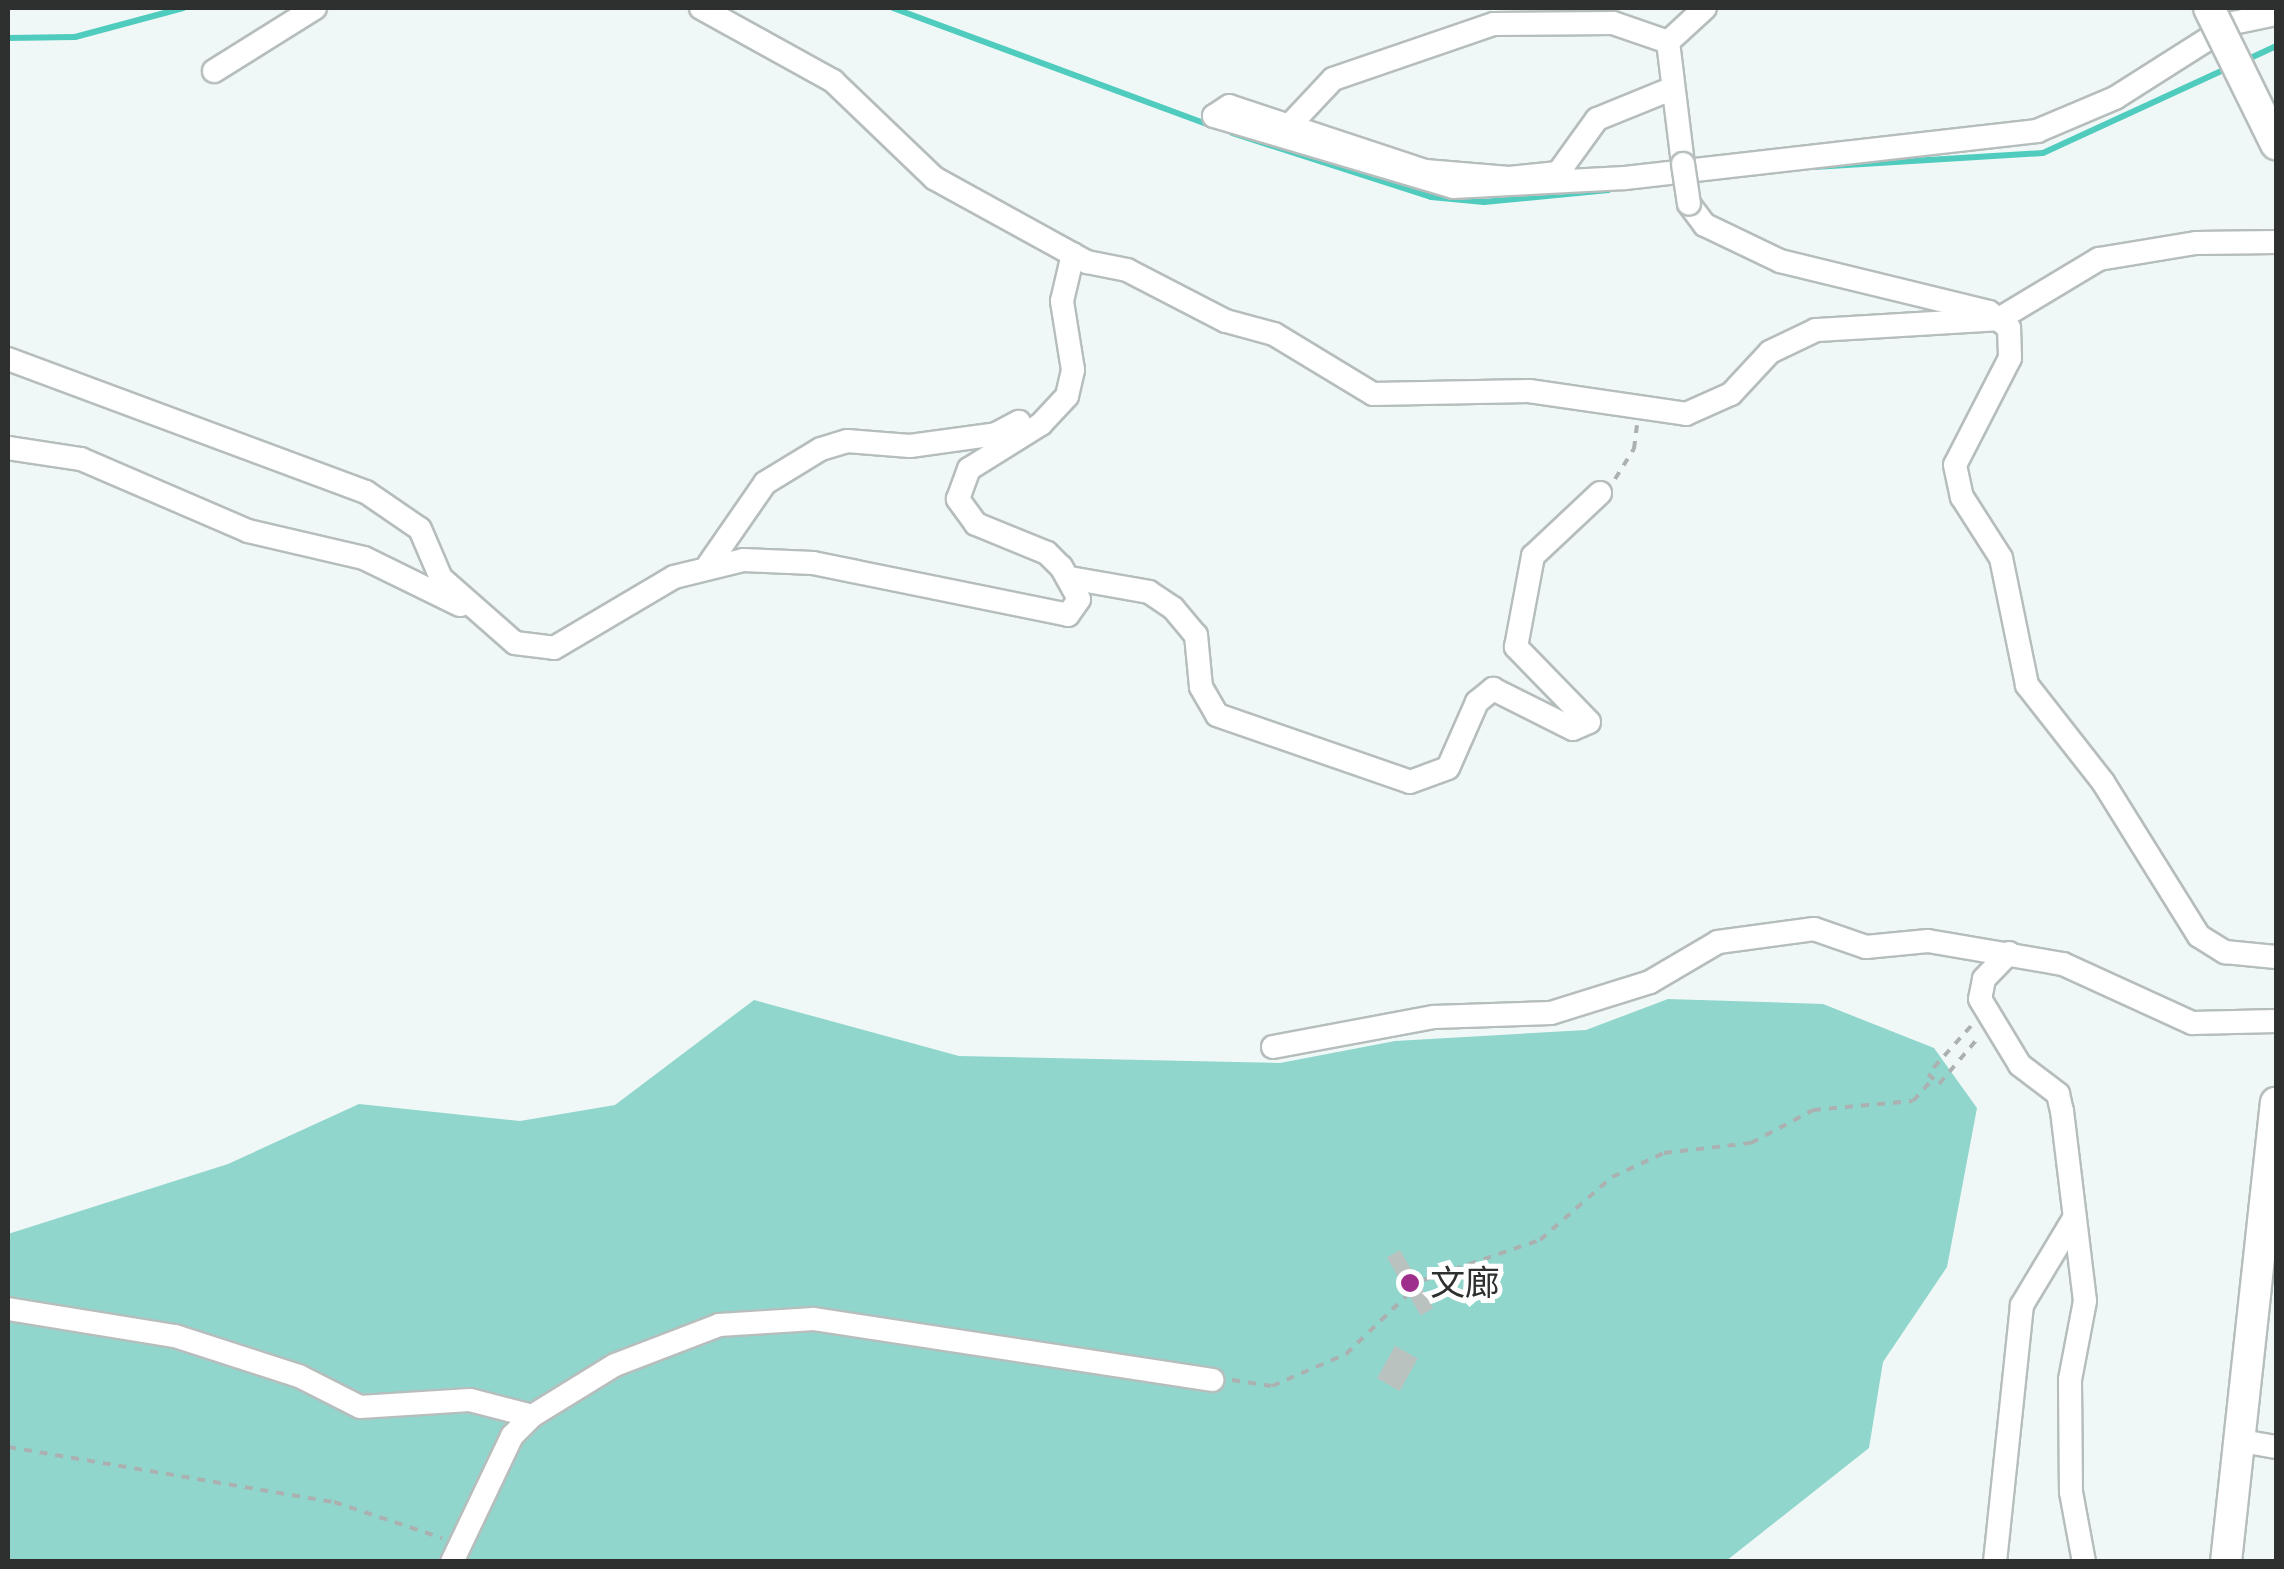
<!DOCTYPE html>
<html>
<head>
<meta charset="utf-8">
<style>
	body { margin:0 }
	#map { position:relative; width:2284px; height:1569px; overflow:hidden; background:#f0f8f7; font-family:Merriweather,"Noto Sans SC",serif }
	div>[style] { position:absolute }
	.green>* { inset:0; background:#90d6cc }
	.stream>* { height:6px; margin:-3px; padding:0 3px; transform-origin:3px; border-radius:3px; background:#50ccbe }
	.building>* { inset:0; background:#bac2c0; transform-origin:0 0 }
	.path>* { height:4px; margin-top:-2px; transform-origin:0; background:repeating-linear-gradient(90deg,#aab1b0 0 8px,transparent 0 16px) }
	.roads { filter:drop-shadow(2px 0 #b6bebd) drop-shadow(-2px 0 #b6bebd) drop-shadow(0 2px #b6bebd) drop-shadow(0 -2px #b6bebd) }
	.minor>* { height:22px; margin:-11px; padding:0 11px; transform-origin:11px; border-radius:11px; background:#fff }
	.major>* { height:30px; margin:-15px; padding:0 15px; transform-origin:15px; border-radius:15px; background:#fff }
	.bridges { filter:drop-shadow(2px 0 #b6bebd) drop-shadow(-2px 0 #b6bebd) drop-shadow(0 2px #b6bebd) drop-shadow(0 -2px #b6bebd) }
	.minor-bridge>* { height:22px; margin:-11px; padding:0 11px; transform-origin:11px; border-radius:11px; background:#fff }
	.major-bridge>* { height:30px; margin:-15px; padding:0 15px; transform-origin:15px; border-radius:15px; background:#fff }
	.dots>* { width:28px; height:28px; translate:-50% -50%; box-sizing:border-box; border:5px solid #fff; border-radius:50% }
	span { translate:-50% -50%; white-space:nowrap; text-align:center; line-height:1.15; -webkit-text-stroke:10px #fff; paint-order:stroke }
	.poi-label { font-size:35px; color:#2d302f }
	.left { translate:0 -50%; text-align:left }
	.frame { position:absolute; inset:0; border:10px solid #2d302f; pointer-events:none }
</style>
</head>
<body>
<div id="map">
	<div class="green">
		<i style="clip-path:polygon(1668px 999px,1823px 1004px,1934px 1048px,1977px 1108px,1947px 1267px,1883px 1362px,1869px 1448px,1726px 1561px,8px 1561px,8px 1234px,228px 1164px,359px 1104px,520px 1121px,615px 1105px,754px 1000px,959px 1056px,1280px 1063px,1395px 1041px,1586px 1030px)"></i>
	</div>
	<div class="stream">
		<i style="left:893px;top:8px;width:338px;rotate:20.3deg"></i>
		<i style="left:8px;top:38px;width:67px;rotate:-0.9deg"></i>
		<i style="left:75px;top:37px;width:112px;rotate:-15deg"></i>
		<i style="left:2244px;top:61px;width:35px;rotate:-25deg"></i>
		<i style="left:1232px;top:133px;width:209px;rotate:17.8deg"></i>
		<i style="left:1431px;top:197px;width:53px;rotate:5.4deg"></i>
		<i style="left:1484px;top:202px;width:125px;rotate:-5.5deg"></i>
		<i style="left:1814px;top:167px;width:229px;rotate:-3.5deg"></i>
		<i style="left:2043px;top:153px;width:204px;rotate:-24.7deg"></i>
	</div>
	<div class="building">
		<i style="left:1400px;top:1250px;width:67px;height:15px;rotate:60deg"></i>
		<i style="left:1395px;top:1346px;width:26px;height:37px;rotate:29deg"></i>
	</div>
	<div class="path">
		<i style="left:1615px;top:479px;width:36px;rotate:-58deg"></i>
		<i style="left:1634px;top:449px;width:24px;rotate:-83deg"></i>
		<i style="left:1971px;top:1026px;width:64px;rotate:131.9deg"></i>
		<i style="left:1928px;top:1074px;width:15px;rotate:42deg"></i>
		<i style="left:1939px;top:1084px;width:62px;rotate:-49.6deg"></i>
		<i style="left:1232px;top:1380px;width:40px;rotate:8.5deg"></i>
		<i style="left:1272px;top:1386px;width:81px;rotate:-23.4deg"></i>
		<i style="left:1346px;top:1354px;width:107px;rotate:-43.9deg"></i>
		<i style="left:1423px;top:1280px;width:124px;rotate:-18.9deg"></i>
		<i style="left:1540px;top:1240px;width:96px;rotate:-41.2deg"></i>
		<i style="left:1612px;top:1177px;width:57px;rotate:-24.8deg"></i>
		<i style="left:1664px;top:1153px;width:88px;rotate:-6.6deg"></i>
		<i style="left:1751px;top:1143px;width:70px;rotate:-28deg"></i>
		<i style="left:1813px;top:1110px;width:100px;rotate:-5.1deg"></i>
		<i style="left:1913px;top:1101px;width:30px;rotate:-48deg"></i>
		<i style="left:8px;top:1447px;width:331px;rotate:9.6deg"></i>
		<i style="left:334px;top:1502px;width:114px;rotate:18.4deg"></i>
	</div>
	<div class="roads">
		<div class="minor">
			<i style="left:701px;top:8px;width:151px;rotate:28.9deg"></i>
			<i style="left:833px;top:81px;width:140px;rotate:43.8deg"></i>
			<i style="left:934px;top:178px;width:175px;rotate:28.8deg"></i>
			<i style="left:1087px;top:262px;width:41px;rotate:11.3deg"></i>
			<i style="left:1127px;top:270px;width:111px;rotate:27.3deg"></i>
			<i style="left:1226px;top:321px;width:50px;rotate:15.2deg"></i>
			<i style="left:1274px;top:334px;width:116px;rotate:31.2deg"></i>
			<i style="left:1373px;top:394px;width:156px;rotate:-1.1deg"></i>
			<i style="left:1529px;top:391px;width:159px;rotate:8.3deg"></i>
			<i style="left:1686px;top:414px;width:49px;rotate:-24deg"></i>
			<i style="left:1731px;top:394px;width:57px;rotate:-47.1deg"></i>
			<i style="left:1770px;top:352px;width:51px;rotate:-25.6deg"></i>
			<i style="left:1816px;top:330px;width:183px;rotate:-3.4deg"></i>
			<i style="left:1999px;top:319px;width:117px;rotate:-31deg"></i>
			<i style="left:2099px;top:259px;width:98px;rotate:-9.4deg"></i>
			<i style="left:2196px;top:243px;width:80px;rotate:-0.7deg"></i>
			<i style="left:214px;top:71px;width:119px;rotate:-32deg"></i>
			<i style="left:1671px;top:89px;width:80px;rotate:157.9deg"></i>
			<i style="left:1597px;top:119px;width:67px;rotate:125.8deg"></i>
			<i style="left:1558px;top:173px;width:49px;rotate:174.2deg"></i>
			<i style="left:1509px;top:178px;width:84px;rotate:-175.2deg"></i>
			<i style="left:1425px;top:171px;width:206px;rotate:-161.7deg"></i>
			<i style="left:1229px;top:106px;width:18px;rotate:146deg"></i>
			<i style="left:1214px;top:116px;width:249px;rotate:16.5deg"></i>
			<i style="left:1453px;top:187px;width:172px;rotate:-3deg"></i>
			<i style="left:1625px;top:178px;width:415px;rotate:-6.5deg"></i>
			<i style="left:2037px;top:131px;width:85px;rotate:-22.9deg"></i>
			<i style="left:2115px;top:98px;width:140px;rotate:-32.4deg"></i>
			<i style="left:2233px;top:23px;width:44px;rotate:-11.8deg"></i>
			<i style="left:1288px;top:127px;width:66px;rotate:-46.8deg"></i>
			<i style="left:1333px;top:79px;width:170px;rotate:-18.9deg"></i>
			<i style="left:1494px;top:24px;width:119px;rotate:-0.5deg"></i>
			<i style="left:1613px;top:23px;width:58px;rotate:19.1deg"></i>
			<i style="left:1683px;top:164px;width:123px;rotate:-97deg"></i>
			<i style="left:1668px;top:42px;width:50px;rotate:-42.6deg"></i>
			<i style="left:1689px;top:204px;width:26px;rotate:53deg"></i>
			<i style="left:1705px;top:225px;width:83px;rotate:25.6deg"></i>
			<i style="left:1780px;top:261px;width:215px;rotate:13.7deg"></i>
			<i style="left:1989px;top:312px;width:26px;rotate:39deg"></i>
			<i style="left:2009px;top:328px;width:30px;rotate:88deg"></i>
			<i style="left:2010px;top:358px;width:120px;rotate:117.2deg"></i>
			<i style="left:1955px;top:465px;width:33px;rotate:78deg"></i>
			<i style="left:1962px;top:497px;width:72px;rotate:57.4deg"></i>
			<i style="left:2001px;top:558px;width:130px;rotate:78.4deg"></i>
			<i style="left:2027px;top:685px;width:123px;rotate:51.9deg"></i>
			<i style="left:2103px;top:782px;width:181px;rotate:58.1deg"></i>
			<i style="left:2199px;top:936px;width:31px;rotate:32deg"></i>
			<i style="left:2225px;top:952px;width:51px;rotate:5.6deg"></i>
			<i style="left:8px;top:359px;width:382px;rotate:20.4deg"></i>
			<i style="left:366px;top:492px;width:65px;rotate:34.4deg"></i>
			<i style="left:420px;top:529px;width:53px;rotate:66.8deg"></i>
			<i style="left:441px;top:578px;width:98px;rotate:41.3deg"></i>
			<i style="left:515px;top:643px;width:39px;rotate:7deg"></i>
			<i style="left:554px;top:648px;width:139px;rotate:-30.6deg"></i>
			<i style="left:674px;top:577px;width:71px;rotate:-13.8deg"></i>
			<i style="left:743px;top:560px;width:70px;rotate:2.5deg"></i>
			<i style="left:813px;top:563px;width:260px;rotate:11.5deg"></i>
			<i style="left:1068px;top:615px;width:19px;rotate:-55deg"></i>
			<i style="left:1079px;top:599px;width:37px;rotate:-119deg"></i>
			<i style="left:1061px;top:567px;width:20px;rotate:-135deg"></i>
			<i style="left:1047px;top:553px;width:77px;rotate:-157.8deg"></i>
			<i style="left:976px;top:524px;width:31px;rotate:-126deg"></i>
			<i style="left:958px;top:499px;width:32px;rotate:-70deg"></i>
			<i style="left:969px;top:469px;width:85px;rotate:-32deg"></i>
			<i style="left:1041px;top:424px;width:38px;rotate:-47deg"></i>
			<i style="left:1067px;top:396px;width:27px;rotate:-77deg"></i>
			<i style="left:1073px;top:370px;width:70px;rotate:-99.1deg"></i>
			<i style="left:1062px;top:301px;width:48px;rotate:-76.8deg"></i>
			<i style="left:8px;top:448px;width:74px;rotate:8.6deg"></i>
			<i style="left:81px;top:459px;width:182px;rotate:23.3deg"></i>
			<i style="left:248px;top:531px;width:119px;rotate:13.1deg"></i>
			<i style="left:364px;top:558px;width:107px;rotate:26.1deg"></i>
			<i style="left:709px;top:564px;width:98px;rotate:-55.3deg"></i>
			<i style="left:765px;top:483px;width:66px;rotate:-31.3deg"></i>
			<i style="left:821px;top:449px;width:27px;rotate:-17deg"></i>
			<i style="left:847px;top:441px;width:63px;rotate:4.5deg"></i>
			<i style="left:910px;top:446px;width:87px;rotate:-7.9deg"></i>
			<i style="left:996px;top:434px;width:26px;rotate:-28deg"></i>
			<i style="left:1070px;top:578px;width:80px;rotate:10deg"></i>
			<i style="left:1149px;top:592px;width:29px;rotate:34deg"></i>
			<i style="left:1173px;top:608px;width:35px;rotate:50deg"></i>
			<i style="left:1196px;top:635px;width:52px;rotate:84.5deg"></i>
			<i style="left:1201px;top:687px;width:32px;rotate:60deg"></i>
			<i style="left:1217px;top:715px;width:204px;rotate:19.1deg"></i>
			<i style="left:1410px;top:782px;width:40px;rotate:-20.2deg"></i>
			<i style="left:1448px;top:768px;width:72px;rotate:-66.3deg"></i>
			<i style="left:1477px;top:702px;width:21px;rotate:-39deg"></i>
			<i style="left:1493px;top:689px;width:89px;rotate:26.6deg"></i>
			<i style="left:1573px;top:729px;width:17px;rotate:-24deg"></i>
			<i style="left:1589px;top:722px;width:105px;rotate:-134.2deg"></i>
			<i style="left:1516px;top:647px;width:93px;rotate:-79.4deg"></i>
			<i style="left:1533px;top:556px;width:92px;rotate:-43.2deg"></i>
			<i style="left:2009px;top:953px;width:36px;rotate:134deg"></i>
			<i style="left:1984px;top:979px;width:20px;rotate:101deg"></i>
			<i style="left:1980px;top:999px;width:77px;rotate:58.8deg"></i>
			<i style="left:2020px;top:1065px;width:48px;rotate:37.3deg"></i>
			<i style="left:2058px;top:1094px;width:17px;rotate:77deg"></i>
			<i style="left:2062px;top:1111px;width:191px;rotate:83.1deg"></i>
			<i style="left:2085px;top:1301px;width:80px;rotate:100.8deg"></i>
			<i style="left:2070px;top:1380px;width:112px;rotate:89.5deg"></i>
			<i style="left:2071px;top:1492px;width:71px;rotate:79.5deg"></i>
			<i style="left:1273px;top:1047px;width:164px;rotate:-10.6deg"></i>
			<i style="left:1434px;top:1017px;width:117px;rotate:-2deg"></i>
			<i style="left:1551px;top:1013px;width:104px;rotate:-17.4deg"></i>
			<i style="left:1650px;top:982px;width:79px;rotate:-30.5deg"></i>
			<i style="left:1718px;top:942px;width:97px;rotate:-7.7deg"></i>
			<i style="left:1814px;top:929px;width:55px;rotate:19.1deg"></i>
			<i style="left:1866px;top:947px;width:62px;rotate:-5.5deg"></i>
			<i style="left:1928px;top:941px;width:137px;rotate:9.7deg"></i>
			<i style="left:2063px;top:964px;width:142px;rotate:24.6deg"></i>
			<i style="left:2192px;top:1023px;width:84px;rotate:-1.4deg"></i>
			<i style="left:8px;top:1309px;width:169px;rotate:9.2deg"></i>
			<i style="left:175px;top:1336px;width:130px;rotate:17.9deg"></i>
			<i style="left:299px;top:1376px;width:68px;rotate:26.9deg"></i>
			<i style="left:360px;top:1407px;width:110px;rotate:-3.6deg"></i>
			<i style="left:470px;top:1400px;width:64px;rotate:14.5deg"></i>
			<i style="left:2253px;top:1443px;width:23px;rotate:10deg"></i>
			<i style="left:452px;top:1562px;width:140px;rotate:-64.5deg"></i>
			<i style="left:512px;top:1436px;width:28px;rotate:-45deg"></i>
			<i style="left:532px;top:1416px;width:97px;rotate:-31.6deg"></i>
			<i style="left:615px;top:1365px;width:111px;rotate:-21deg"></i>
			<i style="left:719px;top:1325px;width:95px;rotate:-3.6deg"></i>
			<i style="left:814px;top:1319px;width:403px;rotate:8.7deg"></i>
			<i style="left:1995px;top:1562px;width:258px;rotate:-84deg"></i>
			<i style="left:2022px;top:1305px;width:99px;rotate:-59deg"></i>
		</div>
		<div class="major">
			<i style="left:2226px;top:1562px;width:462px;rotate:-83.8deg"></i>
		</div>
	</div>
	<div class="bridges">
		<div class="minor-bridge">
			<i style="left:1683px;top:164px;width:40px;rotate:81.5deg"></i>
		</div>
		<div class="major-bridge">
			<i style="left:2209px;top:8px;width:152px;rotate:63.8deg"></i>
		</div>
	</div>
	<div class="dots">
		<i style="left:1410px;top:1283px;background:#9f2f8d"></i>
	</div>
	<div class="poi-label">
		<span class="left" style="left:1430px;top:1283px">文廊</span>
	</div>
	<div class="frame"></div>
</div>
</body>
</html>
